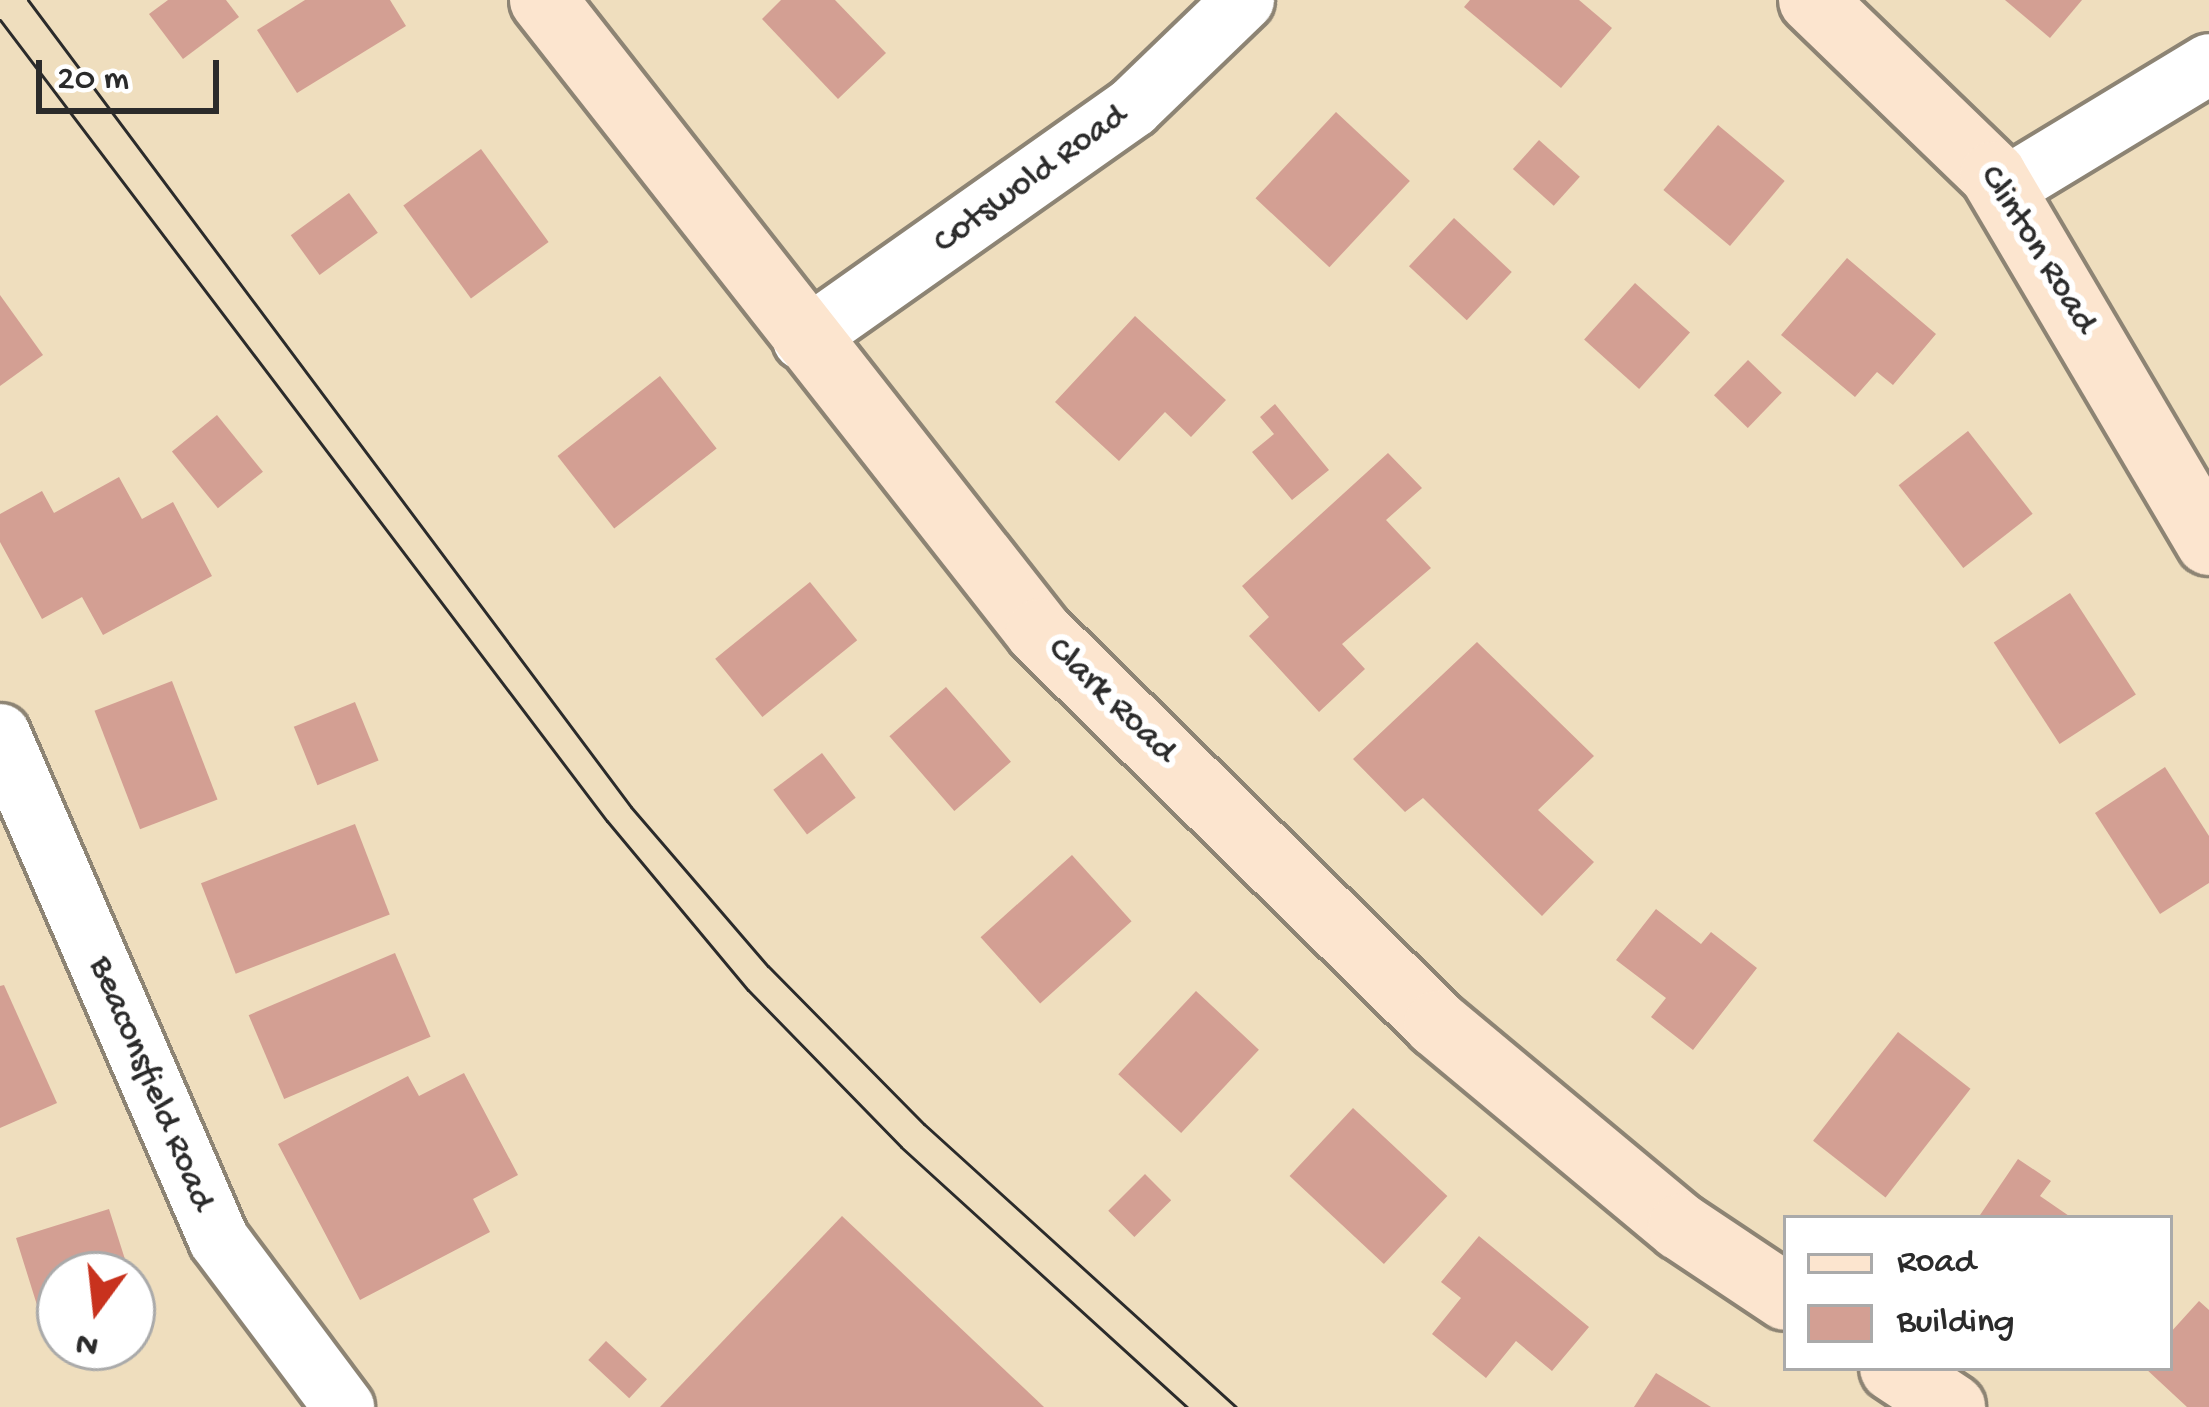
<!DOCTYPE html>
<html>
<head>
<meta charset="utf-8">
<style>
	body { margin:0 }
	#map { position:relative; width:2209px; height:1407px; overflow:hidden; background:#efdebe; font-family:"Gochi Hand",sans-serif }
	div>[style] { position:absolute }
	.building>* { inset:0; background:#d39f93; transform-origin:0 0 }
	.roads { filter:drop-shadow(3px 0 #8d8474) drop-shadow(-3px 0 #8d8474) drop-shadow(0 3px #8d8474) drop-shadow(0 -3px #8d8474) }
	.street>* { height:60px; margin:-30px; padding:0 30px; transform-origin:30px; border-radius:30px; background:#fff }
	.secondary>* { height:66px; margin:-33px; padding:0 33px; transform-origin:33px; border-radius:33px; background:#fce5cf }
	.tram>* { height:3px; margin:-1.5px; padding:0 1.5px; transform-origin:1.5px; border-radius:1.5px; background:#2b2b2b }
	span { translate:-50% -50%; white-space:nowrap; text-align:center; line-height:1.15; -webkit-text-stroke:12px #fff; paint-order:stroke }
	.street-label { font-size:36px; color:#2b2b2b }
	.legend { position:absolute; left:1783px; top:1215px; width:390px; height:156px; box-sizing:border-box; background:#fff; border:3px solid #aaa; margin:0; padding:15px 21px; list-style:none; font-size:36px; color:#2b2b2b }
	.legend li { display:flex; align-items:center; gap:24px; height:60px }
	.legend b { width:60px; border:3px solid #aaa }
	.north { position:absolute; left:36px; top:1251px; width:120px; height:120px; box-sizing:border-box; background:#fff; border:3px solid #aaa; border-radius:50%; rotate:195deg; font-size:33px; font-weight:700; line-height:48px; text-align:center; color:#2b2b2b }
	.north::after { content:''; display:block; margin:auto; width:42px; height:54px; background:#c8321e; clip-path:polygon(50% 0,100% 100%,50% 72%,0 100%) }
	.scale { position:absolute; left:36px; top:60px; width:183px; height:54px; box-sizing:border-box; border:6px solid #2b2b2b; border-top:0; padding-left:15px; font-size:36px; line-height:42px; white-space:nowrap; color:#2b2b2b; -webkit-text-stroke:9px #fff; paint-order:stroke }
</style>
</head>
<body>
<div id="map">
	<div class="building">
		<i style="clip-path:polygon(168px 0,226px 0,239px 17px,183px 59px,149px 14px)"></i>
		<i style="clip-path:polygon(305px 0,390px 0,406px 26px,297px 93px,257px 30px)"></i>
		<i style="clip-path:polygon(781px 0,835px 0,886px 53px,838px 99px,762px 19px)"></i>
		<i style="clip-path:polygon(1470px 0,1579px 0,1612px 28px,1561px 88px,1464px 7px)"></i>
		<i style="clip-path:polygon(2005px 0,2082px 0,2050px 38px)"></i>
		<i style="left:1336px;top:112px;width:101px;height:118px;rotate:43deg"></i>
		<i style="left:1718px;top:125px;width:87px;height:85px;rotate:40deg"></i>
		<i style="left:1539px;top:140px;width:55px;height:39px;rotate:42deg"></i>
		<i style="left:481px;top:149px;width:115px;height:96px;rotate:54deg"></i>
		<i style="left:349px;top:193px;width:49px;height:72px;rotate:54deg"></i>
		<i style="left:1454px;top:218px;width:79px;height:66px;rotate:43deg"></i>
		<i style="clip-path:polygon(1847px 258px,1936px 334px,1893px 385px,1877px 372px,1855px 397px,1781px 335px)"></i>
		<i style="left:1635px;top:283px;width:74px;height:76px;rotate:42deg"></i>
		<i style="clip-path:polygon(0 295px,43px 355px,0 386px)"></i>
		<i style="clip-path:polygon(1135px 316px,1226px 400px,1191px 437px,1165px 412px,1119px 461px,1055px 402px)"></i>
		<i style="left:1748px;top:360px;width:47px;height:49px;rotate:44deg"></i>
		<i style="left:660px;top:376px;width:92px;height:130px;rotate:52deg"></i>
		<i style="clip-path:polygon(1275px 404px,1329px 470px,1292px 500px,1252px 452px,1274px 434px,1260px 417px)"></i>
		<i style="left:217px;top:415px;width:73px;height:58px;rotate:51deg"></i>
		<i style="left:1968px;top:431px;width:105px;height:88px;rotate:52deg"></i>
		<i style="clip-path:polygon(1388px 453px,1422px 488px,1386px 520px,1431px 568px,1342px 644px,1365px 669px,1319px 712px,1249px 636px,1269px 617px,1242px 586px)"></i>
		<i style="clip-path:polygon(119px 477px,142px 519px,173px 502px,212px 576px,103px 635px,82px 597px,42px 619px,0 542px,0 514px,42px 491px,54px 513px)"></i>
		<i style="left:810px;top:582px;width:75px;height:122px;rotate:51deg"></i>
		<i style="left:2070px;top:593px;width:121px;height:91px;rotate:57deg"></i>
		<i style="clip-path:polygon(1477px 642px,1594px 756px,1538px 810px,1594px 862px,1542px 916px,1423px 798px,1405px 812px,1353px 759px)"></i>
		<i style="left:172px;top:681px;width:127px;height:83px;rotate:69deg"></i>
		<i style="left:946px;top:687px;width:99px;height:75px;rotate:49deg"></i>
		<i style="left:355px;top:702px;width:63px;height:66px;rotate:68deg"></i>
		<i style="left:822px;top:753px;width:56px;height:61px;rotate:53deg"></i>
		<i style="clip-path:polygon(2165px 767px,2209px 836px,2209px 883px,2160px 914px,2095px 813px)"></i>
		<i style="left:355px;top:824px;width:97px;height:165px;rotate:69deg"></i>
		<i style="left:1072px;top:855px;width:89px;height:123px;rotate:48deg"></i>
		<i style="clip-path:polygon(1656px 909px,1701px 944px,1711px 932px,1757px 968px,1693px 1050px,1651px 1017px,1666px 998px,1616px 960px)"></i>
		<i style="left:395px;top:953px;width:91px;height:159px;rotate:67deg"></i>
		<i style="clip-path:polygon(4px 985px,57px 1103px,0 1128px,0 986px)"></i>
		<i style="left:1196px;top:991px;width:86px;height:114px;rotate:43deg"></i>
		<i style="left:1898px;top:1032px;width:92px;height:138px;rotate:38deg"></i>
		<i style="clip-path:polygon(464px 1073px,518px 1175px,473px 1199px,490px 1232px,360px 1300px,278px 1144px,408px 1076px,419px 1096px)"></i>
		<i style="left:1353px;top:1108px;width:129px;height:93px;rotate:43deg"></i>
		<i style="clip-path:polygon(2018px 1159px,2051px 1181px,2040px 1196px,2072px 1218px,1978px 1218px)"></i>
		<i style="left:1145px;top:1174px;width:37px;height:52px;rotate:45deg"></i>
		<i style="clip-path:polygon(109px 1209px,130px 1275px,60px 1275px,60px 1315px,42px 1321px,16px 1238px)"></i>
		<i style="clip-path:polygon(842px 1216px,1044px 1407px,660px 1407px)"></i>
		<i style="clip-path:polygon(1479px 1236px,1589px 1327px,1552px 1371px,1516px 1341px,1486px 1378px,1432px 1334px,1461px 1298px,1441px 1282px)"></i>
		<i style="clip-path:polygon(2199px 1301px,2209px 1310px,2209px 1407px,2187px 1407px,2145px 1368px,2170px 1368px,2170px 1333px)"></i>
		<i style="left:606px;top:1341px;width:56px;height:26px;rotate:43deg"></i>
		<i style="clip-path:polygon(1656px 1373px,1711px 1407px,1634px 1407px)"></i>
	</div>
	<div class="roads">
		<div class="street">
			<i style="left:2003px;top:189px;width:241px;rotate:-31.2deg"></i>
			<i style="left:803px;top:340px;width:404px;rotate:-35.2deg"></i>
			<i style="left:1133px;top:107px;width:154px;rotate:-43.9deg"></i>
			<i style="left:0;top:734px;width:551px;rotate:66.6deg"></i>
			<i style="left:219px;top:1240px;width:209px;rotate:53.2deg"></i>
		</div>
		<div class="secondary">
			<i style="left:543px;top:0;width:803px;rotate:51.87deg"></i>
			<i style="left:1039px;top:632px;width:559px;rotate:44.56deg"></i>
			<i style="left:1437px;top:1024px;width:317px;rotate:39.8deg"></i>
			<i style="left:1681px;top:1227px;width:126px;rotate:33.7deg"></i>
			<i style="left:1812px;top:0;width:252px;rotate:44deg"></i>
			<i style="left:1993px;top:175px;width:426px;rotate:59.5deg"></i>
			<i style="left:1893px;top:1368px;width:71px;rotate:33.5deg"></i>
		</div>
	</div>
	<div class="tram">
		<i style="left:28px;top:0;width:1007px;rotate:53.23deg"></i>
		<i style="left:631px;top:807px;width:210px;rotate:49.3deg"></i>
		<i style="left:768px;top:966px;width:222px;rotate:45.4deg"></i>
		<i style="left:924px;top:1124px;width:421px;rotate:42.2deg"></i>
		<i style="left:0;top:20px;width:1005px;rotate:52.85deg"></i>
		<i style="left:607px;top:821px;width:220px;rotate:50.2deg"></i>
		<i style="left:748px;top:990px;width:219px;rotate:45.7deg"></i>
		<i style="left:901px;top:1147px;width:387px;rotate:42.3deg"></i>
	</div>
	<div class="street-label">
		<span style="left:1031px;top:180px;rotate:-36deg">Cotswold Road</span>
		<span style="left:2037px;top:250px;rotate:58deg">Clinton Road</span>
		<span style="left:1111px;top:701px;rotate:44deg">Clark Road</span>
		<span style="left:150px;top:1084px;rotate:67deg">Beaconsfield Road</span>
	</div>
	<ul class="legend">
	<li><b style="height:15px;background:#fce5cf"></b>Road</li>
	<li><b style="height:33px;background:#d39f93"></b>Building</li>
	</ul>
	<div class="north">N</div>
	<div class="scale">20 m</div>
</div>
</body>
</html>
